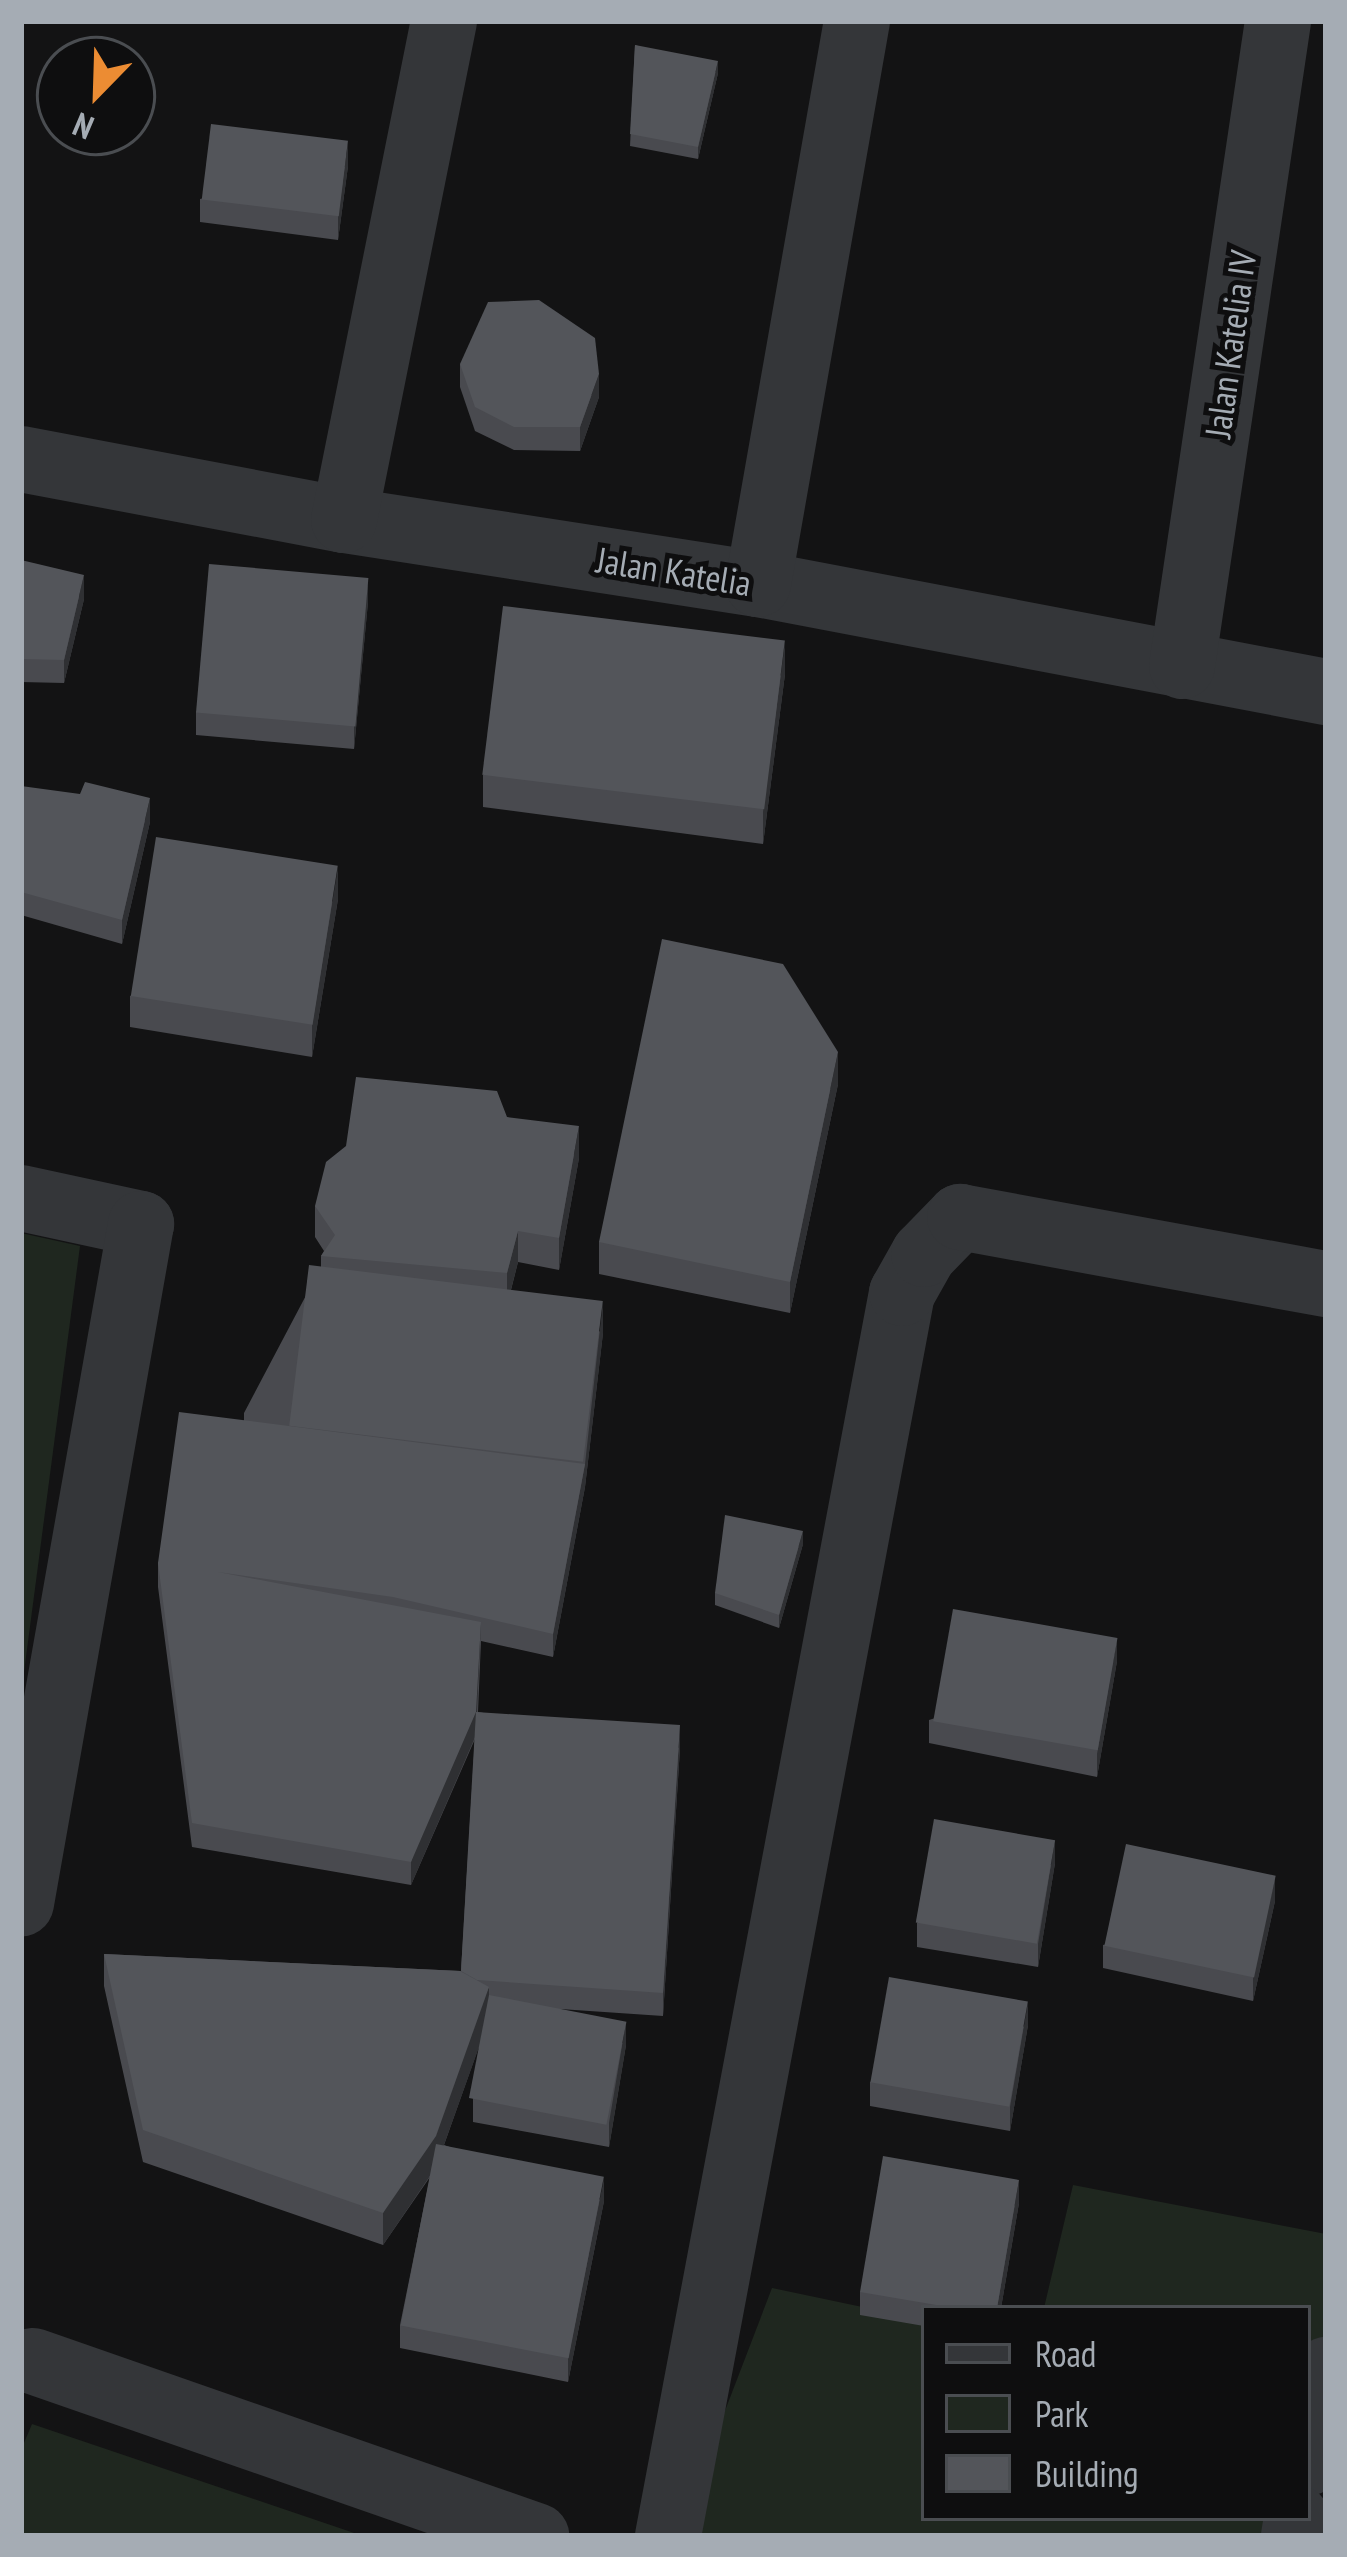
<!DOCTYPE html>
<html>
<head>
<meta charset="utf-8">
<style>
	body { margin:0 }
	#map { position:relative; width:1347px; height:2557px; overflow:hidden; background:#131314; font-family:"PT Sans Narrow",sans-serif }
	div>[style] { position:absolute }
	.green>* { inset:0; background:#1f271f }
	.minor>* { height:66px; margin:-33px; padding:0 33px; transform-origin:33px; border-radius:33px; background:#343639 }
	.wall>* { inset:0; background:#494a4f }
	.shaded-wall>* { inset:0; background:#2f3033 }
	.building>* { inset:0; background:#53555a; transform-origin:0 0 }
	span { translate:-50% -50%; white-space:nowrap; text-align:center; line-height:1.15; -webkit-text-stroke:10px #0e0e0f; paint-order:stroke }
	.street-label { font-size:36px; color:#a5acb4 }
	.frame { position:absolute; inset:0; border:24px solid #a5acb4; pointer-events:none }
	.legend { position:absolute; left:921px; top:2305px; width:390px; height:216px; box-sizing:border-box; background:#0e0e0f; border:3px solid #4a4d51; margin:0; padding:15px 21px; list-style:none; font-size:36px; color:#a5acb4 }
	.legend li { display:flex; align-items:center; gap:24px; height:60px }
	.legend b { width:60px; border:3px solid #4a4d51 }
	.north { position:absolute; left:36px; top:36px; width:120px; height:120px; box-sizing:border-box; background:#0e0e0f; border:3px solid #4a4d51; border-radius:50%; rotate:203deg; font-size:33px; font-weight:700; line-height:48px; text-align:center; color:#a5acb4 }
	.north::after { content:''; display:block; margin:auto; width:42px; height:54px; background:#ec8c33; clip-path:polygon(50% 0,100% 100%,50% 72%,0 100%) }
</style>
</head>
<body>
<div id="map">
	<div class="green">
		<i style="clip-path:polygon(21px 1233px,80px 1246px,21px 1695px)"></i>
		<i style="clip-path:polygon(1073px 2185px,1326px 2234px,1326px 2370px,1308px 2463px,1308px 2308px,1044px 2308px)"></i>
		<i style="clip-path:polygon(772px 2288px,924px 2320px,924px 2518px,1297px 2518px,1294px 2536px,677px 2536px)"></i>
		<i style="clip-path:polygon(32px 2424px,363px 2536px,21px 2536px,21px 2450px)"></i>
	</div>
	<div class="minor">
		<i style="left:21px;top:459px;width:329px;rotate:10.7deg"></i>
		<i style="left:344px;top:520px;width:419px;rotate:8.8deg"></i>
		<i style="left:758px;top:584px;width:578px;rotate:10.77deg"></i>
		<i style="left:344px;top:520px;width:509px;rotate:-78.67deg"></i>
		<i style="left:758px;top:584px;width:572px;rotate:-80.03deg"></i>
		<i style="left:1182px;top:666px;width:652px;rotate:-81.53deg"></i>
		<i style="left:21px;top:1198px;width:123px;rotate:12.2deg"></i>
		<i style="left:141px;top:1224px;width:690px;rotate:100.02deg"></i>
		<i style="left:33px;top:2361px;width:533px;rotate:19.18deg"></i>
		<i style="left:1308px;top:2463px;width:95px;rotate:-79deg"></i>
		<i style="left:668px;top:2536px;width:1265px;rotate:-79.34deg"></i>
		<i style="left:902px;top:1293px;width:45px;rotate:-60.6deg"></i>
		<i style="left:924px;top:1254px;width:52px;rotate:-45.8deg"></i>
		<i style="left:960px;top:1217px;width:372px;rotate:10.4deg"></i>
		<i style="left:1294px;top:2536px;width:18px;rotate:-81deg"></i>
	</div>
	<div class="wall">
		<i style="clip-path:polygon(635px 45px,718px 73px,698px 159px,630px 146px)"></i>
		<i style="clip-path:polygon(348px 166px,338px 240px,200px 222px,200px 199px)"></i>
		<i style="clip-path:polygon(460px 364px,599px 397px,580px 451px,514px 450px,475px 431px,460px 387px)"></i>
		<i style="clip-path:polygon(21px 560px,84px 599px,64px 683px,21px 682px)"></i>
		<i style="clip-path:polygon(368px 602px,354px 749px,196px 735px,196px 712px)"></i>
		<i style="clip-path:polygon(785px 674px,763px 844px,483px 807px,483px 775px)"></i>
		<i style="clip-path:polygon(21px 786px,150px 822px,122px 944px,21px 915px)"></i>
		<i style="clip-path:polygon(338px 899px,312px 1057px,130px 1027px,130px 996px)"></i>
		<i style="clip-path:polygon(838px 1084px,790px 1313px,599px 1274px,599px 1242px)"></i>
		<i style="clip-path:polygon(507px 1117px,579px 1158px,559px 1270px,518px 1262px,511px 1290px,603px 1333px,585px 1487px,553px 1657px,481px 1641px,478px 1712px,680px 1748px,663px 2016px,560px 2009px,626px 2045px,609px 2147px,473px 2122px,473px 2099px,482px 2038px,444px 2145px,604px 2201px,568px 2382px,400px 2348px,400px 2325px,430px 2177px,383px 2245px,143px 2162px,104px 1986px,104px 1954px,461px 1971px,475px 1739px,411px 1885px,192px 1847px,158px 1587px,158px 1563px,244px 1420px,244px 1413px,321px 1267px,321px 1256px,324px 1251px,315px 1237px,315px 1206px)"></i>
		<i style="clip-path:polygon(803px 1544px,779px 1628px,715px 1605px,715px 1593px)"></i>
		<i style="clip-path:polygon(1117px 1661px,1097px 1777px,929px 1743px,929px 1720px)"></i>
		<i style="clip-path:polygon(1055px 1863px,1038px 1967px,917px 1947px,917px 1923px)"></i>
		<i style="clip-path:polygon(1275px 1901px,1253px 2001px,1103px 1968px,1103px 1945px)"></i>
		<i style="clip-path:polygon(1028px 2025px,1010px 2131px,870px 2106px,870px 2082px)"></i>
		<i style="clip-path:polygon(1019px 2203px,1001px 2308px,924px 2308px,924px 2326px,860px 2315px,860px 2292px)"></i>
	</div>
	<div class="shaded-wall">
		<i style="clip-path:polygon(718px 61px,718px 73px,698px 159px,698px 147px)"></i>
		<i style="clip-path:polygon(348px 142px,348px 166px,338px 240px,338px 217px)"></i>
		<i style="clip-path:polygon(599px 374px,599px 397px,580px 451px,580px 427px)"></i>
		<i style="clip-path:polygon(84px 575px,84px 599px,64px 683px,64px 660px)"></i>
		<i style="clip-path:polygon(368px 578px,368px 602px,354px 749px,354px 726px)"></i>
		<i style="clip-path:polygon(785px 642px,785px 674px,763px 844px,763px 812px)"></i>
		<i style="clip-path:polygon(150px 798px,150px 822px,122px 944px,122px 920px)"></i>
		<i style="clip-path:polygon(338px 867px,338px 899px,312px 1057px,312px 1026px)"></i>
		<i style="clip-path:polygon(838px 1052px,838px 1084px,790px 1313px,790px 1282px)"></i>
		<i style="clip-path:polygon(579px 1126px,579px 1158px,559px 1270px,559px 1238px)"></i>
		<i style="clip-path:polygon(518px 1231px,518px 1262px,507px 1305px,507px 1273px)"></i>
		<i style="clip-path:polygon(603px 1301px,603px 1333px,585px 1487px,553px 1657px,553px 1634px,585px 1464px)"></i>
		<i style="clip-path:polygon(803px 1531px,803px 1544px,779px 1628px,779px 1615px)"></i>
		<i style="clip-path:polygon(481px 1622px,476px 1735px,411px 1885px,411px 1862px)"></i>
		<i style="clip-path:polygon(1117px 1638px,1117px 1661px,1097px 1777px,1097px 1754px)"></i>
		<i style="clip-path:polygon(680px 1725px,680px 1748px,663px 2016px,663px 1993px)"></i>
		<i style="clip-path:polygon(1055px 1840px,1055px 1863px,1038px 1967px,1038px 1944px)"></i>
		<i style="clip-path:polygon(1275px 1877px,1275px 1901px,1253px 2001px,1253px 1978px)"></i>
		<i style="clip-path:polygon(489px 1987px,489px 2019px,436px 2167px,383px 2245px,383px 2213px)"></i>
		<i style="clip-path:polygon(1028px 2002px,1028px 2025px,1010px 2131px,1010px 2107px)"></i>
		<i style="clip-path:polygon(626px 2022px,626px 2045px,609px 2147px,609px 2123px)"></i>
		<i style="clip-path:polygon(604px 2178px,604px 2201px,568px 2382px,568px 2359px)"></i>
		<i style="clip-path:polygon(1019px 2180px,1019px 2203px,1001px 2308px,997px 2308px)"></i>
	</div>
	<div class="building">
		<i style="clip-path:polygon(635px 45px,718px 61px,698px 147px,630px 134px)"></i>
		<i style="left:211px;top:124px;width:138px;height:76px;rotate:7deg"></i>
		<i style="clip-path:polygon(539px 300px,595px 338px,599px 374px,580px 427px,514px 427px,475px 407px,460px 364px,488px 302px)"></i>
		<i style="clip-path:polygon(21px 560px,84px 575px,64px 660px,21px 659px)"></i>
		<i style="left:209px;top:564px;width:160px;height:149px;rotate:5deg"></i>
		<i style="left:503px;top:606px;width:284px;height:170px;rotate:7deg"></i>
		<i style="clip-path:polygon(85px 782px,150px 798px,122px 920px,21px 892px,21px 786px,80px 794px)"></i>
		<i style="left:156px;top:837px;width:184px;height:161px;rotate:9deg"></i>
		<i style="clip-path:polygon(662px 939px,783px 964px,838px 1052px,790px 1282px,599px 1242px)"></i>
		<i style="clip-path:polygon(356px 1077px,497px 1091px,507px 1117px,579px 1126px,559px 1238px,518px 1231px,507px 1273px,321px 1256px,335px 1235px,315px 1206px,326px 1162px,346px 1146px)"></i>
		<i style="left:309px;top:1265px;width:296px;height:162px;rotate:7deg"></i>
		<i style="clip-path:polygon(179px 1412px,585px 1464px,553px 1634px,393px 1597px,218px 1572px,481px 1622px,476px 1712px,411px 1862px,192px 1823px,158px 1563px)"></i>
		<i style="clip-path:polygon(725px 1515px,803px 1531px,779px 1615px,715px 1593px)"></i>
		<i style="left:953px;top:1609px;width:167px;height:114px;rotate:10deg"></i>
		<i style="clip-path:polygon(476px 1712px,680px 1725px,663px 1993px,477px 1980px,461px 1971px)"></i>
		<i style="left:934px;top:1819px;width:123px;height:105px;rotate:10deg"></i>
		<i style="left:1126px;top:1844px;width:153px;height:104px;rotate:12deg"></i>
		<i style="clip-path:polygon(104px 1954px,460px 1971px,489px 1987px,436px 2136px,383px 2213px,143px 2130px)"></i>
		<i style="left:889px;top:1977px;width:141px;height:107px;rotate:10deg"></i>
		<i style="left:489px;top:1995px;width:140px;height:105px;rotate:11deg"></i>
		<i style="left:436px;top:2144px;width:171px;height:185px;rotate:11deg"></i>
		<i style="clip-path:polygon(883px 2156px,1019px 2180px,997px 2308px,954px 2308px,860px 2292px)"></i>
	</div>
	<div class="street-label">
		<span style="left:1230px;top:344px;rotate:-82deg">Jalan Katelia IV</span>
		<span style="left:674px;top:571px;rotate:9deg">Jalan Katelia</span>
	</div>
	<div class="frame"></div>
	<ul class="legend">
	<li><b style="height:15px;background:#343639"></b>Road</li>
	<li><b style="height:33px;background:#1f271f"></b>Park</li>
	<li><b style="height:33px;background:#53555a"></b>Building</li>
	</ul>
	<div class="north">N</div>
</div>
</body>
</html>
